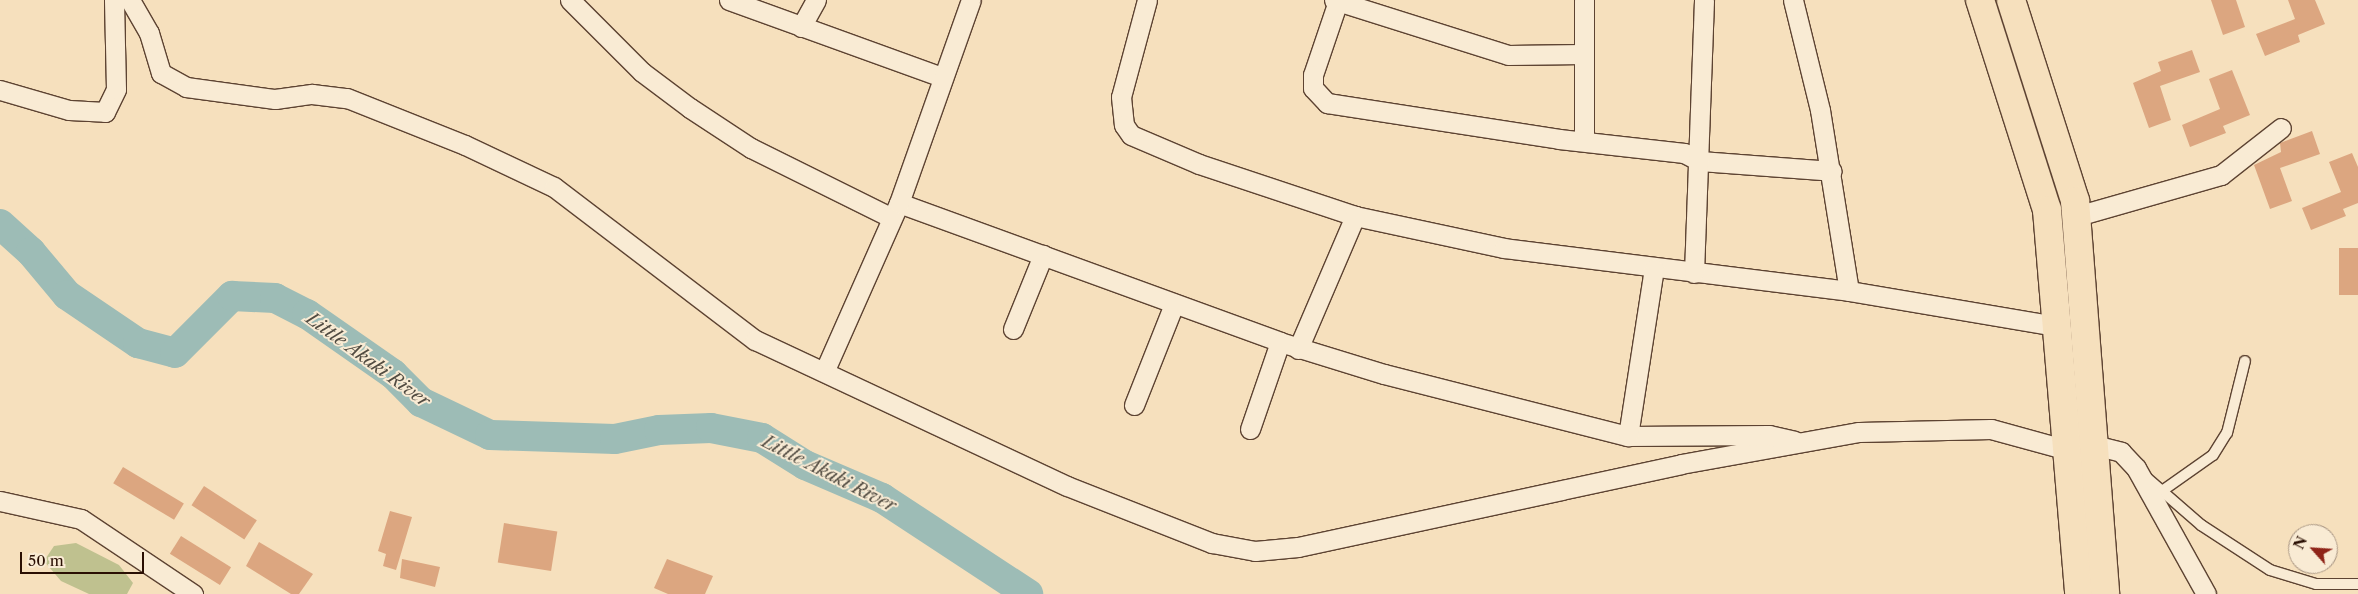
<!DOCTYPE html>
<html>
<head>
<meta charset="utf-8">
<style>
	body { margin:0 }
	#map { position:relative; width:2358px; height:594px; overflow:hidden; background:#f6e0bd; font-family:"Libre Caslon Text",serif }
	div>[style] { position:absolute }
	.green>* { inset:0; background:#bfc18f }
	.river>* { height:30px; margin:-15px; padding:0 15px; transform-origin:15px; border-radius:15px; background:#9dbcb6 }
	.building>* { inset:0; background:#dca680; transform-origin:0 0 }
	.roads { filter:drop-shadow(1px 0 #5d4332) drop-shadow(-1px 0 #5d4332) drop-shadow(0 1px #5d4332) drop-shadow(0 -1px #5d4332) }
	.lane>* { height:10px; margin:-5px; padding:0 5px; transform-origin:5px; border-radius:5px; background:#f9ebd4 }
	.street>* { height:19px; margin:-9.5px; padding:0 9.5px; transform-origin:9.5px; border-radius:9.5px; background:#f9ebd4 }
	.primary>* { height:28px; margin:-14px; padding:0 14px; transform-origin:14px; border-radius:14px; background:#f6e0bd }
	span { translate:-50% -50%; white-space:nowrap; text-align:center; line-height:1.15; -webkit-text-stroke:4px #f9ebd4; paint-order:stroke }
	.water-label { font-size:18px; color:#524c42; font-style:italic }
	.north { position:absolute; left:2288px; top:524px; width:50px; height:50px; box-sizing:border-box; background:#f9ebd4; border:1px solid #a69380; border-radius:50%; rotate:296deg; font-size:14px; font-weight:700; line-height:20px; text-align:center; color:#2a0f03 }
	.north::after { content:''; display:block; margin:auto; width:18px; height:22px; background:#8f2418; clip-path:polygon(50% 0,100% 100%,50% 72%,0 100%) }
	.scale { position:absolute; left:20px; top:552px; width:124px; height:22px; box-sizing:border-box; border:2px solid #2a0f03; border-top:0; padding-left:6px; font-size:15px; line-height:18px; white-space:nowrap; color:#2a0f03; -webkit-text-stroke:4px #f9ebd4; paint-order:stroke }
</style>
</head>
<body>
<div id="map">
	<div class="green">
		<i style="clip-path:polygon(76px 543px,119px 565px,133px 583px,127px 594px,89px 594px,61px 581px,44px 561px,54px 546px)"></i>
	</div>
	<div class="river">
		<i style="left:0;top:224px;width:42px;rotate:42.1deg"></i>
		<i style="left:31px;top:252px;width:56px;rotate:50.1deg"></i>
		<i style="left:67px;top:295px;width:86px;rotate:34.1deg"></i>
		<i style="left:138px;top:343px;width:38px;rotate:15deg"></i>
		<i style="left:175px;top:353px;width:81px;rotate:-45deg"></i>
		<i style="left:232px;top:296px;width:43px;rotate:2.7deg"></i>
		<i style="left:275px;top:298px;width:36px;rotate:27deg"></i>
		<i style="left:307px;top:314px;width:105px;rotate:34.9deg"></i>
		<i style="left:393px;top:374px;width:40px;rotate:45deg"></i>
		<i style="left:421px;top:402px;width:76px;rotate:25.6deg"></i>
		<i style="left:490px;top:435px;width:125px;rotate:1.8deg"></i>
		<i style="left:615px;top:439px;width:45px;rotate:-11.6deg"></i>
		<i style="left:659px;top:430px;width:52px;rotate:-2.2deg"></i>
		<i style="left:711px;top:428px;width:52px;rotate:11.1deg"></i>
		<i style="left:762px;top:438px;width:51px;rotate:32.1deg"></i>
		<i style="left:805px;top:465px;width:84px;rotate:23.2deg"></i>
		<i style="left:882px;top:498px;width:175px;rotate:33.3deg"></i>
	</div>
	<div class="building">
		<i style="clip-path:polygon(2211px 0,2236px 0,2245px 27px,2223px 35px)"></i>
		<i style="clip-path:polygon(2288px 0,2315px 0,2325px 24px,2298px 35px,2300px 42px,2265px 56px,2256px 34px,2295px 19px)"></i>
		<i style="clip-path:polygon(2192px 50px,2200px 72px,2160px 86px,2171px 120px,2149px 128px,2133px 83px,2161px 71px,2158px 62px)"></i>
		<i style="clip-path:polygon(2232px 70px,2250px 115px,2223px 126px,2226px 133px,2190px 147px,2182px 125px,2220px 109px,2209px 79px)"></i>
		<i style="clip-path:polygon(2312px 131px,2320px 154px,2280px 168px,2292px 201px,2270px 209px,2254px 165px,2281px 152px,2280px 143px)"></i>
		<i style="clip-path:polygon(2352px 153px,2358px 167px,2358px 203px,2343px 209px,2346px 216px,2311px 230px,2302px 208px,2341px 192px,2329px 162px)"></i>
		<i style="left:2339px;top:248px;width:19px;height:47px"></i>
		<i style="left:123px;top:467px;width:71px;height:19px;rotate:31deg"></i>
		<i style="left:204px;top:486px;width:63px;height:23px;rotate:33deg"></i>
		<i style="clip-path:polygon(390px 511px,412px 517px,396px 570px,383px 566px,386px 554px,378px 551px)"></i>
		<i style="left:504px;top:523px;width:54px;height:40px;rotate:9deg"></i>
		<i style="left:181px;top:536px;width:59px;height:21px;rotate:32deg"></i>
		<i style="clip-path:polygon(259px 542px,313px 574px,299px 594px,291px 594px,246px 566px)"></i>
		<i style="clip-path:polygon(402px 559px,440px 567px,435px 587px,400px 578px)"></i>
		<i style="clip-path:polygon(667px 559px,713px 576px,705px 594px,668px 594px,654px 588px)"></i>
	</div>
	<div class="roads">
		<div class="lane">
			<i style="left:2147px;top:478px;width:72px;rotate:41deg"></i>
			<i style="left:2201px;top:525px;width:82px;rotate:33.1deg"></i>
			<i style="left:2270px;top:570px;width:48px;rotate:16.9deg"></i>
			<i style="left:2316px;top:584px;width:42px"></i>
			<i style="left:2162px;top:491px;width:62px;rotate:-35.2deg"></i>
			<i style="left:2213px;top:455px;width:26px;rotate:-58deg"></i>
			<i style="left:2227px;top:433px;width:74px;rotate:-76deg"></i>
		</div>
		<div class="street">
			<i style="left:130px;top:0;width:38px;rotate:60deg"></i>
			<i style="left:149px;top:33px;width:42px;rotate:73.3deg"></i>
			<i style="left:161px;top:73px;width:29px;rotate:29deg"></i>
			<i style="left:186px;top:87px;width:90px;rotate:7.7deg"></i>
			<i style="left:275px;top:99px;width:37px;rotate:-8deg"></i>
			<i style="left:312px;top:94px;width:35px;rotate:7deg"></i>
			<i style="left:347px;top:98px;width:127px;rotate:21.7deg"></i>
			<i style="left:465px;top:145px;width:98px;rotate:25.3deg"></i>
			<i style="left:554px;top:187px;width:253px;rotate:37.3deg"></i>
			<i style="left:755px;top:340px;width:344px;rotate:25.1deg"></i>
			<i style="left:1067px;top:486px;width:156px;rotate:21.5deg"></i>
			<i style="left:1212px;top:543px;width:44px;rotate:10.5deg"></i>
			<i style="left:1255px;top:551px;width:43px;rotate:-5.3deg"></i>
			<i style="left:1298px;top:547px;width:392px;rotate:-12.2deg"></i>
			<i style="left:1681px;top:464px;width:181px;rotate:-10.2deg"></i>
			<i style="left:1859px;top:432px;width:132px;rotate:-1.3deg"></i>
			<i style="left:1991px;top:429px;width:76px;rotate:15.3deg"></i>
			<i style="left:570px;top:0;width:102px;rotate:45deg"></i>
			<i style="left:642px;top:72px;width:60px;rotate:36.9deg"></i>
			<i style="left:690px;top:108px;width:73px;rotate:33.3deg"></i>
			<i style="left:751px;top:148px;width:157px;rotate:26.4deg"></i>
			<i style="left:729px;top:0;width:226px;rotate:19.9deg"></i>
			<i style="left:1147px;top:0;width:100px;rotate:105deg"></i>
			<i style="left:1121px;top:97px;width:28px;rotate:84deg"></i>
			<i style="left:1124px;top:125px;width:12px;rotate:55deg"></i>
			<i style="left:1131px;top:135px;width:74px;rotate:23.1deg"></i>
			<i style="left:1199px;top:164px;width:164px;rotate:18.4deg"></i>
			<i style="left:1355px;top:216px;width:152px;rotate:12.1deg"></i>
			<i style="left:1504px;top:248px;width:348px;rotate:7.1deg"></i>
			<i style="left:1849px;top:291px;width:210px;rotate:9.6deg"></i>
			<i style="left:1334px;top:0;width:182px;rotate:17.5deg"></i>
			<i style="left:1508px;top:55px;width:75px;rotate:-0.8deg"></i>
			<i style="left:1584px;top:0;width:141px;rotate:90deg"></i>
			<i style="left:1793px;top:0;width:113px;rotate:76.2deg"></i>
			<i style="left:1820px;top:110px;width:183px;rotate:80.9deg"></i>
			<i style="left:1337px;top:4px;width:75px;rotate:108.7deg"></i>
			<i style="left:1313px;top:75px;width:13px;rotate:90deg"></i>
			<i style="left:1313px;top:88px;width:21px;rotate:47deg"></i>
			<i style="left:1327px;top:103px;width:235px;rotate:8.8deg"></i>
			<i style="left:1559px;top:139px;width:126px;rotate:6.4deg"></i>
			<i style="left:1684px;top:153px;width:18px;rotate:27deg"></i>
			<i style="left:1700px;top:161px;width:132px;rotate:4.3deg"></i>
			<i style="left:801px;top:27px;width:31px;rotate:-61deg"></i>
			<i style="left:0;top:90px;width:72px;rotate:16.2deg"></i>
			<i style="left:69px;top:110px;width:36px;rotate:3deg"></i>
			<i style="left:105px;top:112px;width:25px;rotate:-64deg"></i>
			<i style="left:116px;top:89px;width:89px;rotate:-91.3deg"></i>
			<i style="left:899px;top:203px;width:406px;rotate:20deg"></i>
			<i style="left:1280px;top:342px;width:109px;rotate:17.1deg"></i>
			<i style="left:1384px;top:374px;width:252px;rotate:14.3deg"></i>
			<i style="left:1628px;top:436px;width:141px;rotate:-0.4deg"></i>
			<i style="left:1769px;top:435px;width:26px;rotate:13deg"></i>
			<i style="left:2077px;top:216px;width:150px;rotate:-15.9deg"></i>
			<i style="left:2221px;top:175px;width:76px;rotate:-38.1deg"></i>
			<i style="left:1694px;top:273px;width:273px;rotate:-87.9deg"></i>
			<i style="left:1013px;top:329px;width:80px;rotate:-67.9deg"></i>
			<i style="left:1298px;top:349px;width:145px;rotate:-66.8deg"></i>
			<i style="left:825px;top:370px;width:183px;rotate:-66.1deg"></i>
			<i style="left:899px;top:203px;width:215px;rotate:-70.5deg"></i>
			<i style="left:1134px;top:405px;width:109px;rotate:-68.4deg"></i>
			<i style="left:1250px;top:429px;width:92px;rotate:-71deg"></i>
			<i style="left:1628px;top:436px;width:169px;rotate:-81.2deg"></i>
			<i style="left:2090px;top:444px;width:32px;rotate:14deg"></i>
			<i style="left:2121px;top:452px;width:22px;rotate:47deg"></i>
			<i style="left:2136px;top:468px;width:144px;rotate:60.9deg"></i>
			<i style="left:0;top:501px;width:83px;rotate:12.5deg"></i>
			<i style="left:81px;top:519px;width:135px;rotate:33.8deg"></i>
		</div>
		<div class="primary">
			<i style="left:1980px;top:0;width:220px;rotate:72.3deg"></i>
			<i style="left:2047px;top:210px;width:385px;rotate:85.2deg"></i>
			<i style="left:2011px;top:0;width:211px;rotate:72.3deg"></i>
			<i style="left:2075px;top:201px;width:394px;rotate:85.6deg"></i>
		</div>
	</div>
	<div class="water-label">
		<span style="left:368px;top:360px;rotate:36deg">Little Akaki River</span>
		<span style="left:829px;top:474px;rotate:27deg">Little Akaki River</span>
	</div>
	<div class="north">N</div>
	<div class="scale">50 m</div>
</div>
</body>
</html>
